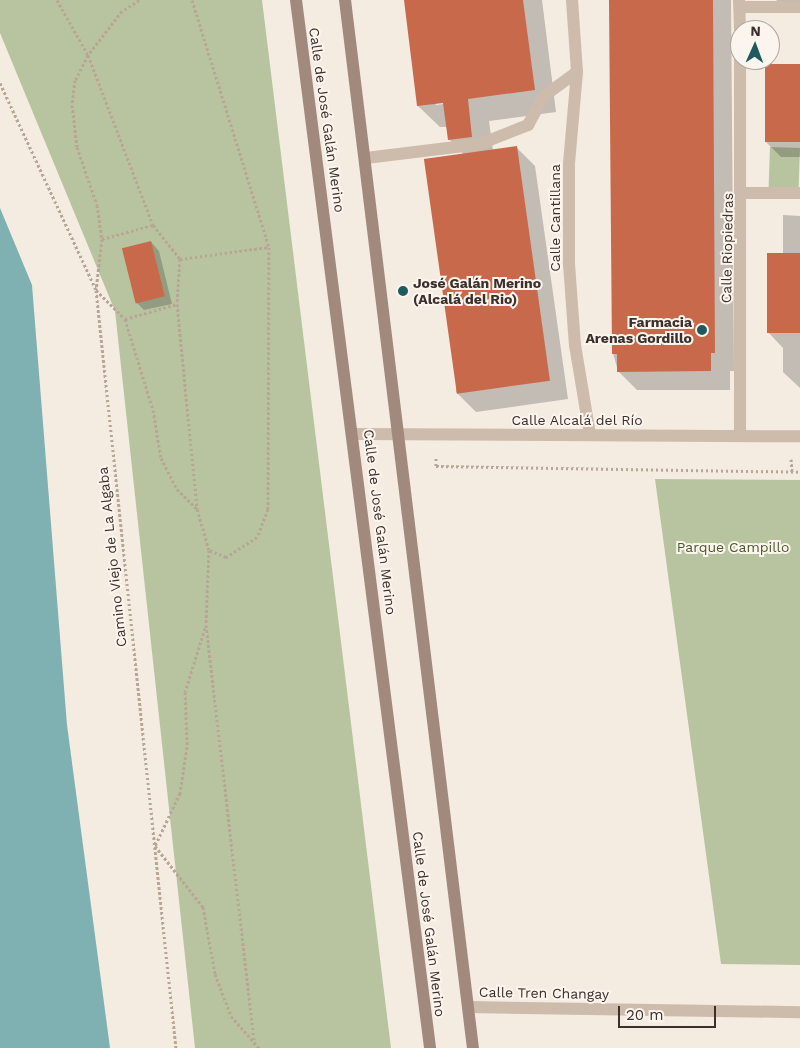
<!DOCTYPE html>
<html>
<head>
<meta charset="utf-8">
<style>
	body { margin:0 }
	#map { position:relative; width:800px; height:1048px; overflow:hidden; background:#f4ebe1; font-family:"Work Sans",sans-serif }
	div>[style] { position:absolute }
	.green>* { inset:0; background:#b8c4a0; transform-origin:0 0 }
	.water>* { inset:0; background:#7fb0b2 }
	.shadow>* { inset:0; background:#0003 }
	.building>* { inset:0; background:#c8694b; transform-origin:0 0 }
	.path>* { height:3px; margin-top:-1.5px; transform-origin:0; background:repeating-linear-gradient(90deg,#b9a596 0 2.5px,transparent 0 5px) }
	.street>* { height:12px; margin:-6px; padding:0 6px; transform-origin:6px; border-radius:6px; background:#cdbbac }
	.secondary>* { height:12px; margin:-6px; padding:0 6px; transform-origin:6px; border-radius:6px; background:#a18a7d }
	.dots>* { width:14px; height:14px; translate:-50% -50%; box-sizing:border-box; border:2px solid #fbf5ee; border-radius:50% }
	span { translate:-50% -50%; white-space:nowrap; text-align:center; line-height:1.15; -webkit-text-stroke:4px #fbf5ee; paint-order:stroke }
	.street-label { font-size:14px; color:#3b302b }
	.poi-label { font-size:14px; color:#3b302b; font-weight:700 }
	.left { translate:0 -50%; text-align:left }
	.right { translate:-100% -50%; text-align:right }
	.park-label { font-size:14px; color:#4a5a2e }
	.north { position:absolute; left:730px; top:20px; width:50px; height:50px; box-sizing:border-box; background:#fbf5ee; border:1px solid #aea6a0; border-radius:50%; rotate:2deg; font-size:14px; font-weight:700; line-height:20px; text-align:center; color:#3b302b }
	.north::after { content:''; display:block; margin:auto; width:18px; height:22px; background:#1f5a5e; clip-path:polygon(50% 0,100% 100%,50% 72%,0 100%) }
	.scale { position:absolute; left:618px; top:1006px; width:98px; height:22px; box-sizing:border-box; border:2px solid #3b302b; border-top:0; padding-left:6px; font-size:15px; line-height:18px; white-space:nowrap; color:#3b302b; -webkit-text-stroke:4px #fbf5ee; paint-order:stroke }
</style>
</head>
<body>
<div id="map">
	<div class="green">
		<i style="clip-path:polygon(0 0,262px 0,391px 1048px,195px 1048px,115px 311px,0 33px)"></i>
		<i style="left:770px;top:147px;width:30px;height:40px;rotate:2deg"></i>
		<i style="clip-path:polygon(655px 479px,800px 480px,800px 965px,721px 964px)"></i>
	</div>
	<div class="water">
		<i style="clip-path:polygon(0 208px,32px 285px,67px 725px,110px 1048px,0 1048px)"></i>
	</div>
	<div class="shadow">
		<i style="clip-path:polygon(evenodd,405px 0,542px 0,556px 112px,489px 121px,493px 151px,516px 147px,535px 166px,568px 399px,476px 412px,456px 392px,464px 155px,449px 139px,447px 127px,440px 127px,418px 106px,405px 0,436px 102px,450px 103px,436px 105px,436px 102px)"></i>
		<i style="clip-path:polygon(610px 0,731px 0,734px 371px,730px 371px,730px 390px,637px 390px,618px 371px,613px 353px)"></i>
		<i style="clip-path:polygon(776px 0,800px 0,800px 5px,781px 4px)"></i>
		<i style="clip-path:polygon(800px 65px,800px 157px,781px 157px,766px 142px)"></i>
		<i style="clip-path:polygon(783px 215px,800px 216px,800px 388px,783px 372px,783px 348px,768px 332px,783px 254px)"></i>
		<i style="clip-path:polygon(151px 242px,159px 251px,172px 304px,144px 310px,136px 302px)"></i>
	</div>
	<div class="building">
		<i style="clip-path:polygon(404px 0,523px 0,535px 90px,468px 99px,472px 137px,448px 140px,443px 103px,417px 106px)"></i>
		<i style="clip-path:polygon(609px 0,713px 0,715px 353px,711px 353px,711px 371px,617px 372px,617px 354px,612px 354px)"></i>
		<i style="left:765px;top:64px;width:35px;height:78px"></i>
		<i style="left:517px;top:146px;width:237px;height:94px;rotate:82deg"></i>
		<i style="left:151px;top:241px;width:57px;height:30px;rotate:76deg"></i>
		<i style="left:767px;top:253px;width:33px;height:80px"></i>
	</div>
	<div class="path">
		<i style="left:57px;top:0;width:63px;rotate:60.6deg"></i>
		<i style="left:88px;top:55px;width:182px;rotate:69.1deg"></i>
		<i style="left:153px;top:225px;width:43px;rotate:51.5deg"></i>
		<i style="left:180px;top:259px;width:45px;rotate:93.8deg"></i>
		<i style="left:177px;top:304px;width:206px;rotate:84.4deg"></i>
		<i style="left:197px;top:509px;width:43px;rotate:73.7deg"></i>
		<i style="left:209px;top:550px;width:75px;rotate:92.3deg"></i>
		<i style="left:206px;top:625px;width:426px;rotate:83.4deg"></i>
		<i style="left:139px;top:0;width:20px;rotate:147deg"></i>
		<i style="left:122px;top:11px;width:56px;rotate:127.7deg"></i>
		<i style="left:88px;top:55px;width:28px;rotate:117deg"></i>
		<i style="left:75px;top:80px;width:25px;rotate:97deg"></i>
		<i style="left:72px;top:105px;width:42px;rotate:83.2deg"></i>
		<i style="left:77px;top:147px;width:61px;rotate:71deg"></i>
		<i style="left:97px;top:205px;width:34px;rotate:82deg"></i>
		<i style="left:102px;top:239px;width:51px;rotate:96.7deg"></i>
		<i style="left:96px;top:290px;width:41px;rotate:45deg"></i>
		<i style="left:125px;top:319px;width:95px;rotate:72.9deg"></i>
		<i style="left:153px;top:410px;width:49px;rotate:80.5deg"></i>
		<i style="left:161px;top:458px;width:35px;rotate:63deg"></i>
		<i style="left:177px;top:489px;width:28px;rotate:45deg"></i>
		<i style="left:192px;top:0;width:259px;rotate:72.7deg"></i>
		<i style="left:269px;top:247px;width:262px;rotate:90.2deg"></i>
		<i style="left:268px;top:509px;width:30px;rotate:111deg"></i>
		<i style="left:257px;top:537px;width:37px;rotate:147deg"></i>
		<i style="left:226px;top:557px;width:18px;rotate:-158deg"></i>
		<i style="left:0;top:83px;width:228px;rotate:65.1deg"></i>
		<i style="left:96px;top:290px;width:762px;rotate:83.98deg"></i>
		<i style="left:102px;top:239px;width:53px;rotate:-15.4deg"></i>
		<i style="left:180px;top:259px;width:90px;rotate:-7.7deg"></i>
		<i style="left:125px;top:319px;width:54px;rotate:-16.1deg"></i>
		<i style="left:436px;top:458px;width:8px;rotate:90deg"></i>
		<i style="left:436px;top:466px;width:364px;rotate:0.9deg"></i>
		<i style="left:791px;top:459px;width:13px;rotate:86deg"></i>
		<i style="left:205px;top:628px;width:67px;rotate:107.4deg"></i>
		<i style="left:185px;top:692px;width:55px;rotate:87.9deg"></i>
		<i style="left:187px;top:747px;width:47px;rotate:98.7deg"></i>
		<i style="left:180px;top:793px;width:59px;rotate:115.3deg"></i>
		<i style="left:155px;top:846px;width:78px;rotate:51.8deg"></i>
		<i style="left:203px;top:907px;width:68px;rotate:79.8deg"></i>
		<i style="left:215px;top:974px;width:45px;rotate:69.1deg"></i>
		<i style="left:231px;top:1016px;width:43px;rotate:48.8deg"></i>
	</div>
	<div class="street">
		<i style="left:572px;top:0;width:72px;rotate:86deg"></i>
		<i style="left:577px;top:72px;width:91px;rotate:95deg"></i>
		<i style="left:569px;top:163px;width:101px;rotate:90deg"></i>
		<i style="left:569px;top:264px;width:81px;rotate:85.8deg"></i>
		<i style="left:575px;top:345px;width:91px;rotate:80.5deg"></i>
		<i style="left:739px;top:0;width:30px;rotate:88deg"></i>
		<i style="left:740px;top:7px;width:60px"></i>
		<i style="left:366px;top:158px;width:115px;rotate:-7deg"></i>
		<i style="left:480px;top:144px;width:52px;rotate:-21.6deg"></i>
		<i style="left:528px;top:125px;width:33px;rotate:-61deg"></i>
		<i style="left:544px;top:96px;width:41px;rotate:-36deg"></i>
		<i style="left:743px;top:193px;width:57px"></i>
		<i style="left:354px;top:434px;width:446px;rotate:0.3deg"></i>
		<i style="left:740px;top:435px;width:375px;rotate:-90deg"></i>
		<i style="left:468px;top:1007px;width:332px;rotate:0.9deg"></i>
	</div>
	<div class="secondary">
		<i style="left:296px;top:0;width:1057px;rotate:82.71deg"></i>
		<i style="left:345px;top:0;width:1056px;rotate:83.04deg"></i>
	</div>
	<div class="dots">
		<i style="left:403px;top:291px;background:#1f5a5e"></i>
		<i style="left:702px;top:330px;background:#1f5a5e"></i>
	</div>
	<div class="street-label">
		<span style="left:327px;top:120px;rotate:82deg">Calle de José Galán Merino</span>
		<span style="left:555px;top:218px;rotate:-90deg">Calle Cantillana</span>
		<span style="left:727px;top:248px;rotate:-89deg">Calle Riopiedras</span>
		<span style="left:577px;top:420px">Calle Alcalá del Río</span>
		<span style="left:380px;top:522px;rotate:83deg">Calle de José Galán Merino</span>
		<span style="left:112px;top:557px;rotate:-96deg">Camino Viejo de La Algaba</span>
		<span style="left:429px;top:924px;rotate:83deg">Calle de José Galán Merino</span>
		<span style="left:544px;top:993px;rotate:1deg">Calle Tren Changay</span>
	</div>
	<div class="poi-label">
		<span class="left" style="left:413px;top:291px">José Galán Merino<br>(Alcalá del Rio)</span>
		<span class="right" style="left:692px;top:330px">Farmacia<br>Arenas Gordillo</span>
	</div>
	<div class="park-label">
		<span style="left:733px;top:547px">Parque Campillo</span>
	</div>
	<div class="north">N</div>
	<div class="scale">20 m</div>
</div>
</body>
</html>
